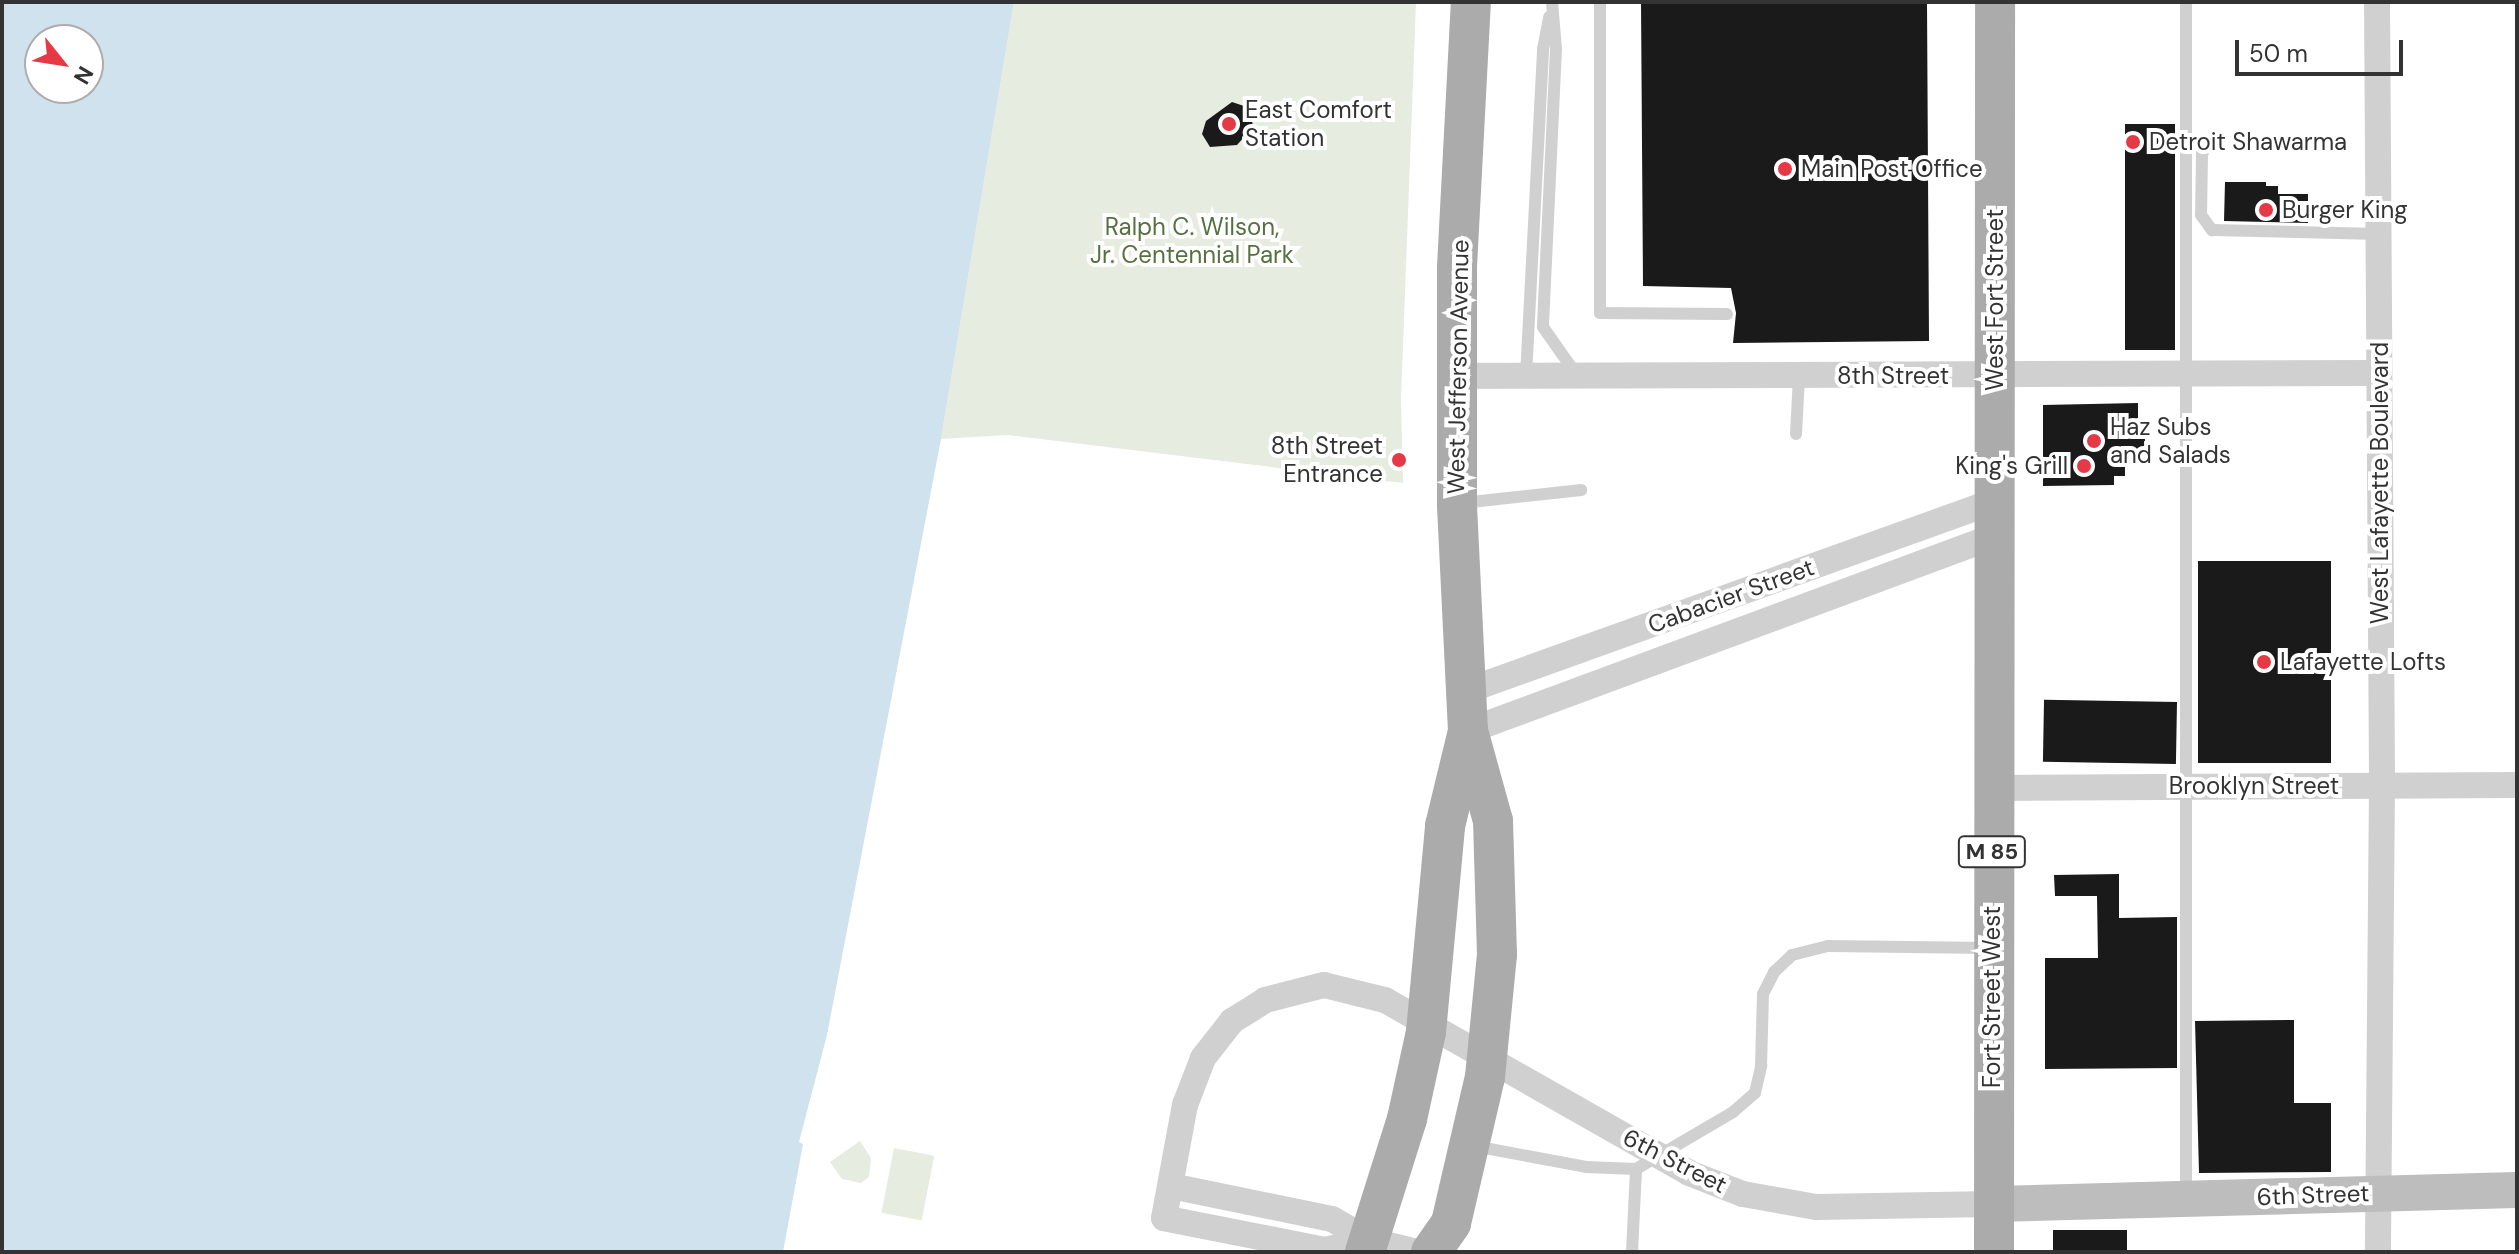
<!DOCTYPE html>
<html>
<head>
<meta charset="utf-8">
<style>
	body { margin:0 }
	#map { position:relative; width:2519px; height:1254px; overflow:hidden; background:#fff; font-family:"DM Sans",sans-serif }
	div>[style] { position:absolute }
	.green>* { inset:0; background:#e6ecdf; transform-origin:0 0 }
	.water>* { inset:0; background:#cfe2ee }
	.building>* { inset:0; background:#1a1a1a; transform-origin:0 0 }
	.lane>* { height:12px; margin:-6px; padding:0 6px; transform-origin:6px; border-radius:6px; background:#d0d0d0 }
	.street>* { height:26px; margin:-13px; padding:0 13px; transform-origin:13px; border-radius:13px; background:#d0d0d0 }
	.secondary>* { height:36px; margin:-18px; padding:0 18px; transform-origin:18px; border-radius:18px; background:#bdbdbd }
	.primary>* { height:40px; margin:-20px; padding:0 20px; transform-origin:20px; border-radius:20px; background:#ababab }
	.dots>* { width:22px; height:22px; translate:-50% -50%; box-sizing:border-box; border:4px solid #fff; border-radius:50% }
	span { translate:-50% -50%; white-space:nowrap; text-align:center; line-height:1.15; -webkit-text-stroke:8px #fff; paint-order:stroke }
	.shield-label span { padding:2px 6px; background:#fff; border:2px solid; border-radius:6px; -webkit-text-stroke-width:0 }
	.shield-label { font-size:22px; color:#333; font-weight:700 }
	.poi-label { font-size:24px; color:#333 }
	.left { translate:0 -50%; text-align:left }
	.right { translate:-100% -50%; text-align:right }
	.park-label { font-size:24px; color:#56703f }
	.street-label { font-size:24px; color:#333 }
	.frame { position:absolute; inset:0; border:4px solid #333; pointer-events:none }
	.north { position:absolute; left:24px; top:24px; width:80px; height:80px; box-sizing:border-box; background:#fff; border:2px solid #adadad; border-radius:50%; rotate:120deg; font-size:22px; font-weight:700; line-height:32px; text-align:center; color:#333 }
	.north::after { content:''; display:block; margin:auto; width:28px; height:36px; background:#e63946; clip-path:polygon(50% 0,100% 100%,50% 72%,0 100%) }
	.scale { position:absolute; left:2235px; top:40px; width:168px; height:36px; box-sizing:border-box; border:4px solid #333; border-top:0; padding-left:10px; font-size:24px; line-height:28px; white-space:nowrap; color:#333; -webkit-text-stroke:6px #fff; paint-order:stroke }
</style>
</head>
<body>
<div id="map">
	<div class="green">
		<i style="clip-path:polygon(1014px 2px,1416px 2px,1401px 399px,1403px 483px,1007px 435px,941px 439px)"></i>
		<i style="clip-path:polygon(860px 1141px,871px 1158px,869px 1177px,861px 1183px,842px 1179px,830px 1162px)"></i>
		<i style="left:894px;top:1148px;width:41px;height:66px;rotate:11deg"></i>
	</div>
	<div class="water">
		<i style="clip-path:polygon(evenodd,2px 2px,1014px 2px,941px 439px,827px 1035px,799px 1142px,803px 1144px,783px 1252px,2px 1252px,2px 2px,40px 40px,88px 40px,88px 88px,40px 88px,40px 40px)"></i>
	</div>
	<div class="building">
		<i style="clip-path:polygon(1641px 2px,1927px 2px,1929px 341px,1733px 343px,1736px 313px,1731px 288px,1643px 286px)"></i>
		<i style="clip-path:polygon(1232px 102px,1250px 108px,1253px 127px,1237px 145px,1210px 147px,1202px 134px,1206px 121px)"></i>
		<i style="left:2125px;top:124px;width:50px;height:226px"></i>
		<i style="clip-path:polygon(2225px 182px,2266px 182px,2266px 186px,2278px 186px,2278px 194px,2308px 194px,2308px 223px,2224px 221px)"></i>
		<i style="clip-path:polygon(2138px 403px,2138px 427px,2145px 427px,2145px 454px,2125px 455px,2125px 476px,2114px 476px,2114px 485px,2043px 486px,2043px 405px)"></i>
		<i style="left:2331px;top:561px;width:202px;height:133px;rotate:90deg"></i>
		<i style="left:2177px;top:702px;width:62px;height:133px;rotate:91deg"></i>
		<i style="clip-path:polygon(2119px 874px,2119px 918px,2177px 917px,2177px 1068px,2045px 1069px,2045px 958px,2098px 958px,2097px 896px,2055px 896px,2054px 875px)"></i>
		<i style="clip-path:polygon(2294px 1020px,2294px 1103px,2331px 1103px,2331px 1172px,2199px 1173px,2195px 1021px)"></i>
		<i style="left:2053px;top:1230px;width:74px;height:22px"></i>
	</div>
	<div class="lane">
		<i style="left:1552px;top:2px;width:47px;rotate:85.1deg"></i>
		<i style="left:1556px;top:49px;width:278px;rotate:92.7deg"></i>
		<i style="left:1543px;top:327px;width:57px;rotate:54.9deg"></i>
		<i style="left:1600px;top:2px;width:311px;rotate:90deg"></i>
		<i style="left:1600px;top:313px;width:127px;rotate:0.5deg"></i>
		<i style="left:2210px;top:141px;width:15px;rotate:122deg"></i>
		<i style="left:2202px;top:154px;width:61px;rotate:90.9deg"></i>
		<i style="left:2201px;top:215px;width:19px;rotate:54deg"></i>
		<i style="left:2212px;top:230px;width:167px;rotate:1.4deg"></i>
		<i style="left:1526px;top:376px;width:327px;rotate:-87deg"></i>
		<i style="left:1543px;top:49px;width:33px;rotate:-79deg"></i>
		<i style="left:1796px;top:434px;width:57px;rotate:-87deg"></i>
		<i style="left:1462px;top:503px;width:120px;rotate:-6.2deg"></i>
		<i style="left:1474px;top:1146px;width:114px;rotate:10.6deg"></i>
		<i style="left:1586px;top:1167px;width:50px;rotate:2.3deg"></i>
		<i style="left:1636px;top:1169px;width:113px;rotate:-30.4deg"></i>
		<i style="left:1733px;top:1112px;width:29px;rotate:-41deg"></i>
		<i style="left:1755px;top:1093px;width:28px;rotate:-77deg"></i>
		<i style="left:1761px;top:1066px;width:72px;rotate:-88.4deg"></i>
		<i style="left:1763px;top:994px;width:25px;rotate:-63deg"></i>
		<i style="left:1774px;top:972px;width:25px;rotate:-43deg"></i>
		<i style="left:1792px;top:955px;width:37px;rotate:-14deg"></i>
		<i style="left:1828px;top:946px;width:161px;rotate:0.7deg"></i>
		<i style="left:2186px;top:1195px;width:1193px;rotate:-90deg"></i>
		<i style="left:1632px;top:1252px;width:83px;rotate:-87.2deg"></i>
	</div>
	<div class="street">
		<i style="left:2377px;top:2px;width:783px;rotate:89.63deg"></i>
		<i style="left:2382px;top:785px;width:467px;rotate:90.5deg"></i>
		<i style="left:1455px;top:376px;width:924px;rotate:-0.19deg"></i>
		<i style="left:1466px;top:691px;width:562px;rotate:-19.76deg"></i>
		<i style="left:1468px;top:731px;width:562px;rotate:-20.31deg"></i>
		<i style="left:1991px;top:788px;width:526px;rotate:-0.33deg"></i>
		<i style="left:1171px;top:1186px;width:164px;rotate:11.6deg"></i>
		<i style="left:1332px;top:1219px;width:43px;rotate:29.6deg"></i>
		<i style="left:1369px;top:1240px;width:49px;rotate:14deg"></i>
		<i style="left:1369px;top:1240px;width:45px;rotate:167.2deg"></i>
		<i style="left:1325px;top:1250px;width:164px;rotate:-168.8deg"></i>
		<i style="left:1164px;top:1218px;width:115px;rotate:-79.5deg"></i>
		<i style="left:1185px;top:1105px;width:50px;rotate:-69deg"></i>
		<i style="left:1203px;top:1058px;width:47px;rotate:-51.9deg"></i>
		<i style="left:1232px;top:1021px;width:39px;rotate:-32deg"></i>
		<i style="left:1265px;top:1000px;width:61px;rotate:-14.3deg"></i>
		<i style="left:1324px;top:985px;width:63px;rotate:13.8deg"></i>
		<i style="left:1385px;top:1000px;width:350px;rotate:29.6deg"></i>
		<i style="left:1689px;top:1173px;width:58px;rotate:21.3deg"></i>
		<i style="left:1743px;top:1194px;width:74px;rotate:10.1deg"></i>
		<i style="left:1816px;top:1207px;width:177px;rotate:-1deg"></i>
	</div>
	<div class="secondary">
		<i style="left:1993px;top:1204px;width:524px;rotate:-1.53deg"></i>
	</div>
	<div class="primary">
		<i style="left:1365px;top:1252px;width:139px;rotate:-72.5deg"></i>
		<i style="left:1407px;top:1119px;width:89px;rotate:-77.7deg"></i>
		<i style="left:1426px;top:1032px;width:207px;rotate:-84.7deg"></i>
		<i style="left:1445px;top:826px;width:94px;rotate:-76.4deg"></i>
		<i style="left:1431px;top:1252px;width:35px;rotate:-55deg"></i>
		<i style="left:1451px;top:1223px;width:150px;rotate:-76.9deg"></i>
		<i style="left:1485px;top:1077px;width:123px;rotate:-84.4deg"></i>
		<i style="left:1497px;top:955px;width:134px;rotate:-91.7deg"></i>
		<i style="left:1493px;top:821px;width:93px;rotate:-105.5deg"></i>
		<i style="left:1468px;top:731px;width:227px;rotate:-92.8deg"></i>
		<i style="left:1457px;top:504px;width:237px;rotate:-90deg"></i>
		<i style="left:1457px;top:267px;width:265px;rotate:-87deg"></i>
		<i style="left:1994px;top:1252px;width:1250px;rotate:-89.95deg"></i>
	</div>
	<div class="dots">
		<i style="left:1229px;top:124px;background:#e63946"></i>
		<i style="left:2133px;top:142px;background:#e63946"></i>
		<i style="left:1785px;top:169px;background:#e63946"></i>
		<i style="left:2266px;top:210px;background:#e63946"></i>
		<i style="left:2094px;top:441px;background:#e63946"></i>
		<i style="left:1399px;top:460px;background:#e63946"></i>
		<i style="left:2084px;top:466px;background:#e63946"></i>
		<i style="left:2264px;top:662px;background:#e63946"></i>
	</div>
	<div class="shield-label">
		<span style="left:1992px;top:852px">M 85</span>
	</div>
	<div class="poi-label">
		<span class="left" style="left:1245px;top:124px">East Comfort<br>Station</span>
		<span class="left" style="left:2149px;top:142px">Detroit Shawarma</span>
		<span class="left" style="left:1801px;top:169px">Main Post Office</span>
		<span class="left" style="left:2282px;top:210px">Burger King</span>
		<span class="left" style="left:2110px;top:441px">Haz Subs<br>and Salads</span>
		<span class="right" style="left:1383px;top:460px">8th Street<br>Entrance</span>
		<span class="right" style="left:2068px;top:466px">King's Grill</span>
		<span class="left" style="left:2280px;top:662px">Lafayette Lofts</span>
	</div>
	<div class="park-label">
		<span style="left:1192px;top:241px">Ralph C. Wilson,<br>Jr. Centennial Park</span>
	</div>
	<div class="street-label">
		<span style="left:1995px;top:300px;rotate:-90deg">West Fort Street</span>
		<span style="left:1458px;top:367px;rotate:-89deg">West Jefferson Avenue</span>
		<span style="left:1893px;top:376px">8th Street</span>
		<span style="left:2380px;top:483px;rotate:-90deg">West Lafayette Boulevard</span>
		<span style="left:1731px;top:596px;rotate:-20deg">Cabacier Street</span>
		<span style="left:2254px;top:786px">Brooklyn Street</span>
		<span style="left:1992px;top:997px;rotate:-90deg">Fort Street West</span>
		<span style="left:1675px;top:1161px;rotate:27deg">6th Street</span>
		<span style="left:2313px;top:1195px;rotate:-2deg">6th Street</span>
	</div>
	<div class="frame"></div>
	<div class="north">N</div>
	<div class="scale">50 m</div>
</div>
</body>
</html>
